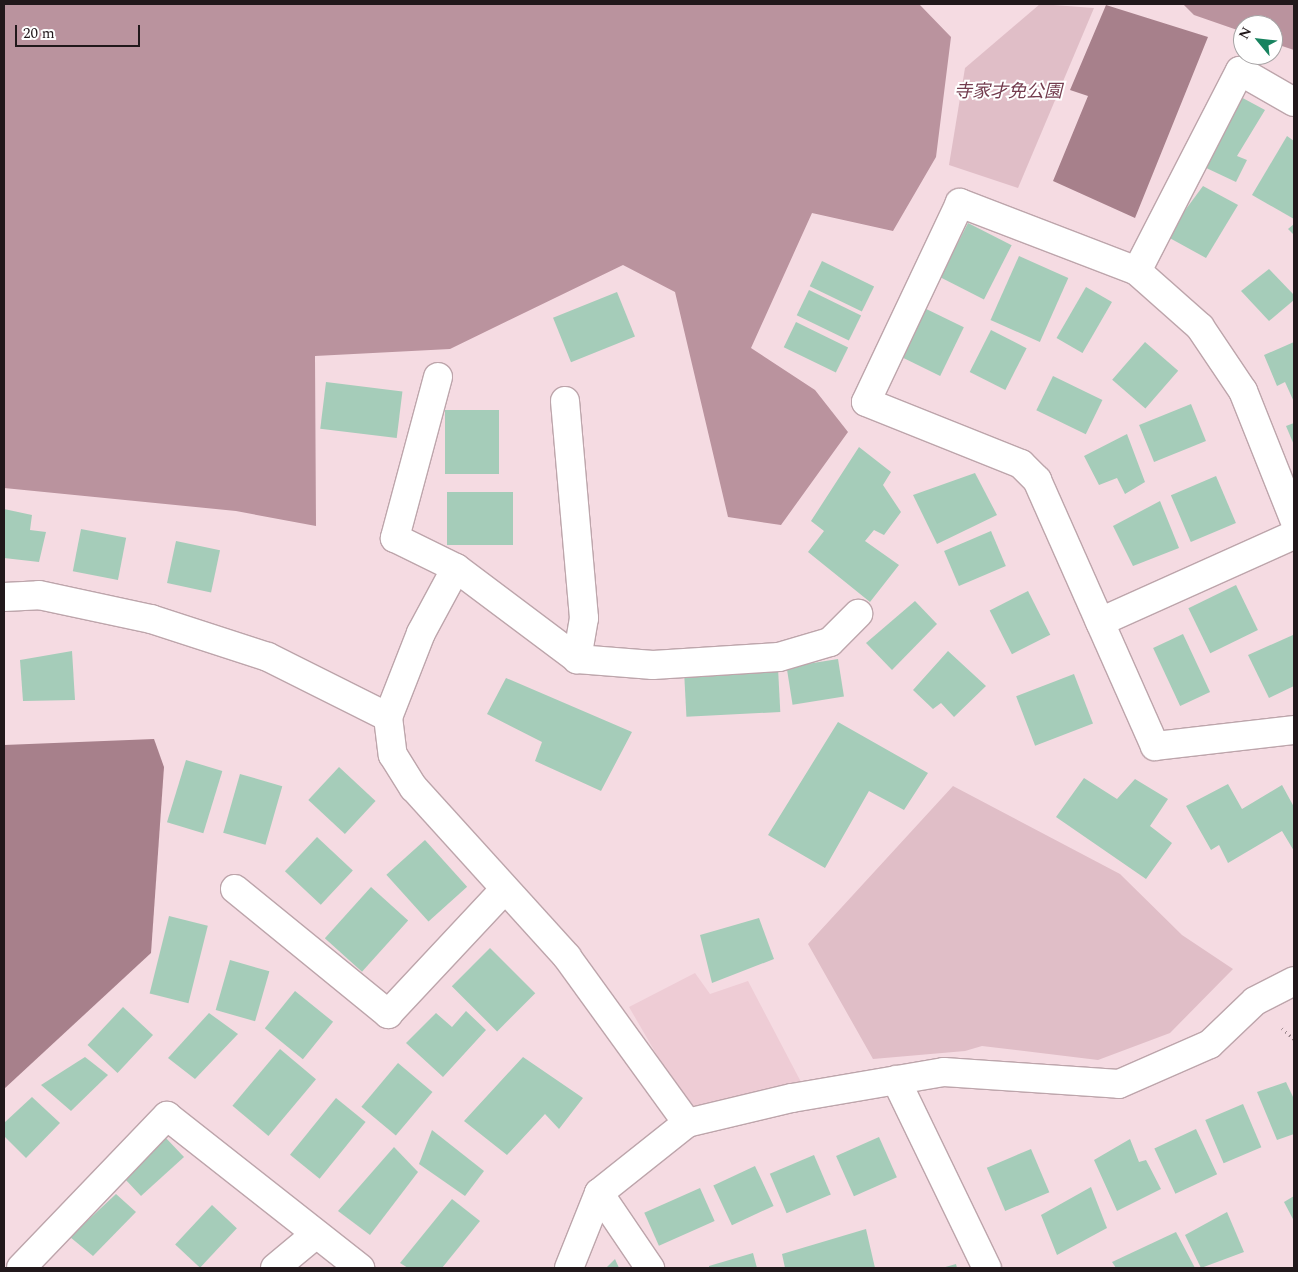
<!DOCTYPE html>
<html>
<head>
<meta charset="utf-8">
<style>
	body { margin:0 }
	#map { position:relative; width:1298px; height:1272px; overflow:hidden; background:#f5dbe2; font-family:Spectral,"Noto Sans JP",serif }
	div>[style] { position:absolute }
	.built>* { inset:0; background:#eeccd5 }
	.green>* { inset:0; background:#e0bec7 }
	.forest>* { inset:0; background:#ba939e }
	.water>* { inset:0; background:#a7808b }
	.building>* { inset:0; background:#a5ccb9; transform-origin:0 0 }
	.path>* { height:3px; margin-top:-1.5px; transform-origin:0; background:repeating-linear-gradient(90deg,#9b888d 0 1px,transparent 0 5px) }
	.roads { filter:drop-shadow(1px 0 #bda5ab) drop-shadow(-1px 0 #bda5ab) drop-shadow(0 1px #bda5ab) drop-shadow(0 -1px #bda5ab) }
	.street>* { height:28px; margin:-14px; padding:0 14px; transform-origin:14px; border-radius:14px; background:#fff }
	span { translate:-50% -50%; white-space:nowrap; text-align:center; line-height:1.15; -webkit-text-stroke:4px #fff; paint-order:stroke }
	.park-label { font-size:18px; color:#743d4f; font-style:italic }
	.frame { position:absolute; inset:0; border:5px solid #21181b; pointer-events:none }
	.north { position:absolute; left:1233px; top:15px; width:50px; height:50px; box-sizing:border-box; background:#fff; border:1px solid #a6a3a4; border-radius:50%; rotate:298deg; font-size:14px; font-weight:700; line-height:20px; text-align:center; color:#21181b }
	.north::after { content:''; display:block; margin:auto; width:18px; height:22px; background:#18835f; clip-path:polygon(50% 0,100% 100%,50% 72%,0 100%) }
	.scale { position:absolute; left:15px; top:25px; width:125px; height:22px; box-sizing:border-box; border:2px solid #21181b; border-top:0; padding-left:6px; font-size:15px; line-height:18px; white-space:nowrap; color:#21181b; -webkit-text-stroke:4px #fff; paint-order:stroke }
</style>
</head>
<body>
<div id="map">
	<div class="built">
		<i style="clip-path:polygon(695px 973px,710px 994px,748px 981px,801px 1082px,690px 1112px,629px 1007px)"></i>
	</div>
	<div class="green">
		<i style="clip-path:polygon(1040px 4px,1094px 8px,1018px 188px,949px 165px,965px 68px)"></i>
		<i style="clip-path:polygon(953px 786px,1120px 874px,1182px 935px,1233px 969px,1170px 1033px,1098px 1060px,982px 1046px,965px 1051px,873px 1059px,808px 944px)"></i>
	</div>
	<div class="forest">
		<i style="clip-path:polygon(4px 4px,919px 4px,951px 37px,936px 157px,893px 231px,812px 213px,751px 348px,815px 390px,848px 432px,781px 525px,728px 517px,675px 292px,623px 265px,450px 349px,315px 356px,316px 526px,236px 511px,4px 488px)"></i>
		<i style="clip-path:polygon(1183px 4px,1294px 4px,1294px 50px,1273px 43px,1273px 25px,1243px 25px,1243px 32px,1194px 15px)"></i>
	</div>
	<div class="water">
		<i style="clip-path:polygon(1106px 5px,1208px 37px,1135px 218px,1053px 181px,1088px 96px,1070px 90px)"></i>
		<i style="clip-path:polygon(154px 739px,164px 767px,151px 953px,4px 1089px,4px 745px)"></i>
	</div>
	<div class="building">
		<i style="clip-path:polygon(1239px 96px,1265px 110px,1237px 156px,1247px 160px,1236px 182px,1202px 166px)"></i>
		<i style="clip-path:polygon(1287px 136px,1294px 141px,1294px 219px,1252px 195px)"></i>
		<i style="clip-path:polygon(1203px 186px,1238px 205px,1206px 258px,1166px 236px)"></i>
		<i style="left:968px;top:223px;width:49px;height:61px;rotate:27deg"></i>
		<i style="clip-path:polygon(1294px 224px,1294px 235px,1288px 229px)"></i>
		<i style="left:1019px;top:256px;width:54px;height:70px;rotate:24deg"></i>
		<i style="left:822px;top:261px;width:58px;height:28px;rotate:26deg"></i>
		<i style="clip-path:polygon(1269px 269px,1294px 295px,1294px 300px,1269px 321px,1241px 291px)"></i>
		<i style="left:1086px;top:287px;width:30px;height:59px;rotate:30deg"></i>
		<i style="left:809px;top:290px;width:58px;height:28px;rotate:26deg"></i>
		<i style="left:617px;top:292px;width:48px;height:69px;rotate:68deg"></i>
		<i style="left:918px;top:305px;width:51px;height:54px;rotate:26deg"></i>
		<i style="left:796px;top:322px;width:58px;height:28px;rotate:26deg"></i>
		<i style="left:991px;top:330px;width:40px;height:47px;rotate:27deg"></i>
		<i style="left:1145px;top:342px;width:44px;height:50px;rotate:41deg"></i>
		<i style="clip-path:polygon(1294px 342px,1294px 402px,1285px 382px,1277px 386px,1264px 355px)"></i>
		<i style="left:1053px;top:376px;width:55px;height:38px;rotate:26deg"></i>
		<i style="left:326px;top:382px;width:77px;height:47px;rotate:7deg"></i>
		<i style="left:1191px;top:404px;width:40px;height:56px;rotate:68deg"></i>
		<i style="left:445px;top:410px;width:54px;height:64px"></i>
		<i style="clip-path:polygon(1294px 423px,1294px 445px,1286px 426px)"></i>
		<i style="clip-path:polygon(1127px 434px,1145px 482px,1125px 494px,1117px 478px,1099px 485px,1084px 456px)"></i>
		<i style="clip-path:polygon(859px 447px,891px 472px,883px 485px,901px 512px,884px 535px,874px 530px,865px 541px,899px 565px,870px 602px,808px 552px,824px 531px,811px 521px)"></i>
		<i style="clip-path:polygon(975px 473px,997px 515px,937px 544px,913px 495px)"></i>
		<i style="left:1216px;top:476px;width:51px;height:49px;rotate:67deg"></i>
		<i style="left:513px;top:492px;width:53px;height:66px;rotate:90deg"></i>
		<i style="clip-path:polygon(1160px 501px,1179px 548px,1133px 566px,1113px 526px)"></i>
		<i style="clip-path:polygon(4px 509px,32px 515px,30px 530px,46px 532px,39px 562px,4px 558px)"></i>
		<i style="left:81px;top:529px;width:46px;height:43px;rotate:11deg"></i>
		<i style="left:991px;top:531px;width:38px;height:51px;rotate:67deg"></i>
		<i style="left:176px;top:541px;width:45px;height:43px;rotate:12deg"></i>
		<i style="left:1236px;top:585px;width:50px;height:53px;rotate:64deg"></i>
		<i style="left:1028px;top:591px;width:49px;height:43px;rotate:63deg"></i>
		<i style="clip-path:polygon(915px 601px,937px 624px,892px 670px,866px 643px)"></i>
		<i style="left:1183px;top:634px;width:64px;height:33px;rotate:65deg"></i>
		<i style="clip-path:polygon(1293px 635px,1294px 686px,1269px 698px,1248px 655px)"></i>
		<i style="clip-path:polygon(72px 651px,75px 700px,23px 701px,20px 660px)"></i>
		<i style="clip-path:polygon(948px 651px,986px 686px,954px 717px,941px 703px,933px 709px,913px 690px)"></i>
		<i style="left:838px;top:659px;width:38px;height:52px;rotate:81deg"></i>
		<i style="left:778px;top:668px;width:44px;height:94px;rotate:87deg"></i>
		<i style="left:1074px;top:674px;width:53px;height:62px;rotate:69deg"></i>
		<i style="clip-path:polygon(506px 678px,632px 732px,601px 791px,535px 761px,542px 742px,487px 714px)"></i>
		<i style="clip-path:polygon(838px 722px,928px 773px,904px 810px,869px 791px,825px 868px,768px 835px)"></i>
		<i style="left:186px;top:760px;width:38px;height:65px;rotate:17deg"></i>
		<i style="left:339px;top:767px;width:50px;height:45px;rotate:43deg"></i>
		<i style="left:240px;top:774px;width:44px;height:61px;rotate:16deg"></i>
		<i style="clip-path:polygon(1084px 778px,1117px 799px,1135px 779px,1168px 799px,1150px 826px,1172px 843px,1146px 879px,1056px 817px)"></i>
		<i style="clip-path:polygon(1228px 784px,1242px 809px,1282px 785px,1294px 807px,1294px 851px,1282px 831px,1228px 863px,1219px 845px,1211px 850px,1186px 806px)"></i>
		<i style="left:317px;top:837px;width:49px;height:47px;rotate:43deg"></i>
		<i style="left:425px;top:840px;width:63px;height:52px;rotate:48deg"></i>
		<i style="left:371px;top:887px;width:50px;height:69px;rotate:42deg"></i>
		<i style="left:169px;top:916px;width:40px;height:80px;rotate:14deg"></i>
		<i style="clip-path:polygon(759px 918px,774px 959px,712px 983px,700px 935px)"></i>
		<i style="left:490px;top:948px;width:64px;height:54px;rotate:45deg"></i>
		<i style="left:230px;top:960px;width:41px;height:52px;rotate:16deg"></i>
		<i style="left:295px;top:991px;width:49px;height:48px;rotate:39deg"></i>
		<i style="left:123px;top:1007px;width:41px;height:52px;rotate:43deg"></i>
		<i style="clip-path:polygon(466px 1011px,486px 1030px,443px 1077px,406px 1043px,436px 1013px,452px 1027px)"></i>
		<i style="clip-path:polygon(209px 1013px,238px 1034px,195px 1079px,168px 1058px)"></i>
		<i style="left:280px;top:1049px;width:47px;height:74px;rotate:40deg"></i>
		<i style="clip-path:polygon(85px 1057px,108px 1075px,71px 1111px,41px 1085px)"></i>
		<i style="clip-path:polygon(523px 1057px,583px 1098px,559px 1129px,545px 1114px,507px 1155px,464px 1121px)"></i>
		<i style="left:398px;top:1063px;width:45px;height:57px;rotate:40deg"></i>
		<i style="clip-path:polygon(1286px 1082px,1294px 1099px,1294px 1134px,1277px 1140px,1257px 1092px)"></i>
		<i style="clip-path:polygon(32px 1097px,60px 1123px,26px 1158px,4px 1136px,4px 1123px)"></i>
		<i style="left:336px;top:1098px;width:38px;height:73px;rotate:39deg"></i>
		<i style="left:1243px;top:1104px;width:47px;height:41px;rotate:67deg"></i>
		<i style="left:1196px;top:1129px;width:50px;height:46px;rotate:65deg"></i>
		<i style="clip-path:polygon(432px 1130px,484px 1171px,465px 1196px,419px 1164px)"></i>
		<i style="clip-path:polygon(164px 1136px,184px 1157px,141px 1196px,124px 1178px)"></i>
		<i style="left:879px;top:1137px;width:44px;height:47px;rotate:66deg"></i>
		<i style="clip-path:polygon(1130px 1139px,1139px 1162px,1146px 1160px,1161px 1189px,1117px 1211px,1094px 1160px)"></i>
		<i style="clip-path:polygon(394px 1147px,418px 1172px,370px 1235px,338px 1211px)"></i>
		<i style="left:1031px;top:1149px;width:47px;height:48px;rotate:67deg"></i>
		<i style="left:814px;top:1155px;width:43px;height:48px;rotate:67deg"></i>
		<i style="left:755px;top:1166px;width:44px;height:46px;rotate:65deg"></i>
		<i style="clip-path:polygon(1091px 1187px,1107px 1228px,1057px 1255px,1041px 1215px)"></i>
		<i style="left:700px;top:1188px;width:36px;height:61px;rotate:66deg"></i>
		<i style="clip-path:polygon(116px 1194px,136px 1212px,93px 1256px,70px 1237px)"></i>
		<i style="clip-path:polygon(1294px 1196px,1294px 1221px,1284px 1202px)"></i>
		<i style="clip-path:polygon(452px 1199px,480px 1221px,442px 1268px,408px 1268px,400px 1263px)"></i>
		<i style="left:212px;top:1205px;width:34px;height:54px;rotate:43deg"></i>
		<i style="clip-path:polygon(1227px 1212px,1244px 1252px,1201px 1268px,1185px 1235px)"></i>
		<i style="clip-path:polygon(866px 1229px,875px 1268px,785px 1268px,782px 1254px)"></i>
		<i style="clip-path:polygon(1176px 1232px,1195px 1268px,1116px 1268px,1112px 1262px)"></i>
		<i style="clip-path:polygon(753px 1253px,757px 1268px,709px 1268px,709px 1266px)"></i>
		<i style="clip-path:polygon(615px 1259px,619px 1268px,606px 1268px)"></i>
		<i style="clip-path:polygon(956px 1264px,957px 1268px,942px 1268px)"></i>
	</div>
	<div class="path">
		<i style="left:1282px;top:1028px;width:16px;rotate:43deg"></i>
	</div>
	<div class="roads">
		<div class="street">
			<i style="left:1137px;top:271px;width:225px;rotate:-62.8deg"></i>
			<i style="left:1240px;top:71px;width:62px;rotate:29.9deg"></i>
			<i style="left:438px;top:377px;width:167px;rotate:105deg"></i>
			<i style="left:395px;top:538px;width:68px;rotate:26.2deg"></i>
			<i style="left:456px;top:568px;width:151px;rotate:36.9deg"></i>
			<i style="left:577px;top:659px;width:76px;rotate:4.5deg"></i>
			<i style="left:653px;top:665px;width:126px;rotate:-3.6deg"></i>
			<i style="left:779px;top:657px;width:53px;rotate:-16.4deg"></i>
			<i style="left:830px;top:642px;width:40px;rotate:-45deg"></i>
			<i style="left:565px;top:401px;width:218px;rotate:85deg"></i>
			<i style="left:584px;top:618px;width:42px;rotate:99.7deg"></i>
			<i style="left:1294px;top:519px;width:138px;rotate:-111.7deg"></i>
			<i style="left:1243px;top:391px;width:77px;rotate:-123.9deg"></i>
			<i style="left:1200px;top:327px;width:84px;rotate:-138.4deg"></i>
			<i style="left:1137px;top:271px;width:190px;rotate:-159deg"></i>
			<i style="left:960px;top:203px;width:220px;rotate:115.3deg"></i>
			<i style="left:866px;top:402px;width:167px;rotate:21.8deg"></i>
			<i style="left:1021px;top:464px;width:23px;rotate:45deg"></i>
			<i style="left:1037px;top:480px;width:291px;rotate:66.1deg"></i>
			<i style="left:1155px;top:746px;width:140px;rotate:-6.6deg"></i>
			<i style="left:456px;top:568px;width:74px;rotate:118.3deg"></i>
			<i style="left:421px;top:633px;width:90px;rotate:111.4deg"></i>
			<i style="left:388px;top:717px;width:38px;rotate:83deg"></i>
			<i style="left:393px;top:755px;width:39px;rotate:58deg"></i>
			<i style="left:414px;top:788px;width:228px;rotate:47.8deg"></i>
			<i style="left:567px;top:957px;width:205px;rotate:54.1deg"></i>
			<i style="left:4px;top:597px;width:35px;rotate:-3deg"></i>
			<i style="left:39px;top:595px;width:115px;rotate:12.1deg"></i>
			<i style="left:151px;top:619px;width:123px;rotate:18deg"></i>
			<i style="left:268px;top:657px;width:134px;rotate:26.6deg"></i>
			<i style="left:1100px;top:622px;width:213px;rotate:-24.2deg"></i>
			<i style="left:235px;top:889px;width:198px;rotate:39.2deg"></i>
			<i style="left:388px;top:1014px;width:171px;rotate:-46.9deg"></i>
			<i style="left:896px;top:1080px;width:209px;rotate:64.2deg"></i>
			<i style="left:599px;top:1193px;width:91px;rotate:55.8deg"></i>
			<i style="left:21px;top:1268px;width:211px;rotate:-46.2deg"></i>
			<i style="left:167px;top:1116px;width:246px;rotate:38.2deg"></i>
			<i style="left:275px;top:1268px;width:53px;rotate:-39.7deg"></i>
			<i style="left:569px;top:1268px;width:81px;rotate:-68.2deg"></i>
			<i style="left:599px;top:1193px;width:112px;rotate:-38.5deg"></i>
			<i style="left:687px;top:1123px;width:108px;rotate:-13.4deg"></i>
			<i style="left:792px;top:1098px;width:154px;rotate:-9.7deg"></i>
			<i style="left:944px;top:1072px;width:175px;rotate:3.9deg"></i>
			<i style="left:1119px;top:1084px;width:99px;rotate:-23.7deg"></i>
			<i style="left:1210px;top:1044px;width:62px;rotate:-43.7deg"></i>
			<i style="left:1255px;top:1001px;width:44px;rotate:-27.1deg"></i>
		</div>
	</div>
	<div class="park-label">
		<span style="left:1008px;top:92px">寺家才免公園</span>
	</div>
	<div class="frame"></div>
	<div class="north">N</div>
	<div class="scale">20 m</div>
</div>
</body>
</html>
